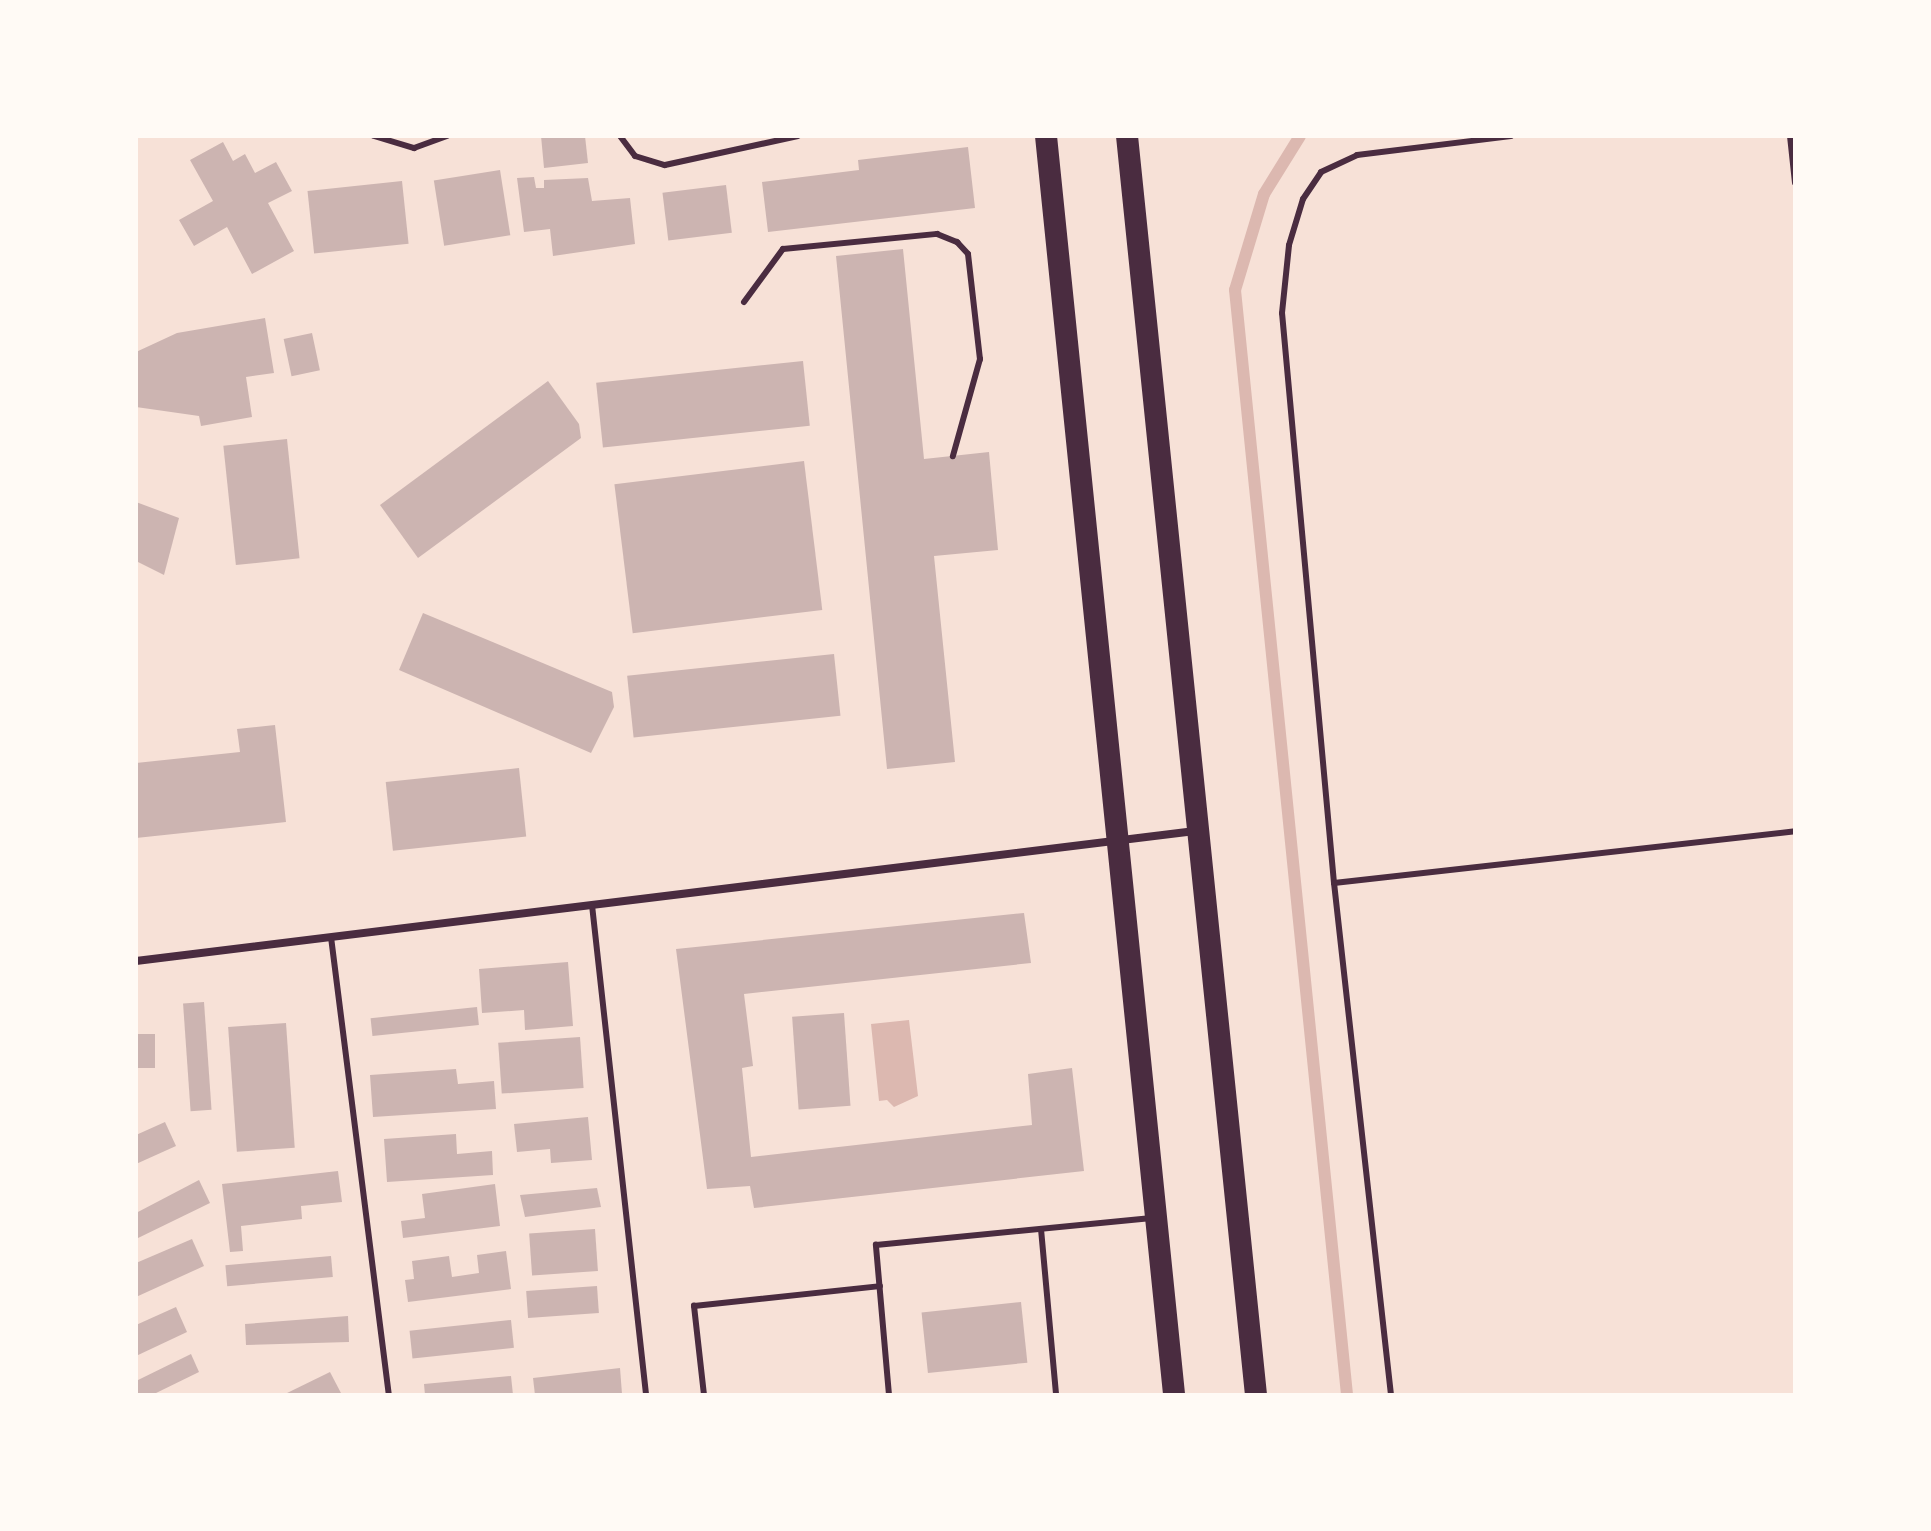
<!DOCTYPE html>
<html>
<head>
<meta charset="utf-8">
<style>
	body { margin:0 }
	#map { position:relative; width:1931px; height:1531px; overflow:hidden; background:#f7e1d7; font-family:"PT Sans Narrow",sans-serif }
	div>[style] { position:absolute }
	.water>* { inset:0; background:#dcb8b0 }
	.stream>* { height:12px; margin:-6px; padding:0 6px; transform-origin:6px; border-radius:6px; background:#dcb8b0 }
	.building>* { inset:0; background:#ccb4b1; transform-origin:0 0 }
	.service>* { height:6px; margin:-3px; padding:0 3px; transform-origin:3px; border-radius:3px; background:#4a2c40 }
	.minor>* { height:8px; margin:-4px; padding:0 4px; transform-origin:4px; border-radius:4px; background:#4a2c40 }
	.trunk>* { height:22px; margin:-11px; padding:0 11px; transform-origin:11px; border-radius:11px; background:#4a2c40 }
	span { translate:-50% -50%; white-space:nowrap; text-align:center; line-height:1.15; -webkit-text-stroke:8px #fffaf5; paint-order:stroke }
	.frame { position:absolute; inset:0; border:138px solid #fffaf5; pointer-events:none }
</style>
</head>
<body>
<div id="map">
	<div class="water">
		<i style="clip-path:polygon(909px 1020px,918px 1096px,894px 1107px,887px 1100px,879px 1101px,871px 1024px)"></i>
	</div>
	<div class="stream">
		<i style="left:1300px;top:136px;width:68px;rotate:121.8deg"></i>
		<i style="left:1264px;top:194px;width:100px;rotate:106.8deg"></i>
		<i style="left:1235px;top:290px;width:1111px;rotate:84.21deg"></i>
	</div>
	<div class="building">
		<i style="clip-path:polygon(541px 136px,585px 136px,588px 163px,544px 168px)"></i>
		<i style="clip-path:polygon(223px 142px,233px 161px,245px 154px,255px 173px,276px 162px,292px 191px,268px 203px,294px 251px,252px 274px,227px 227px,194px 246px,179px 220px,213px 201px,190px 160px)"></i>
		<i style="clip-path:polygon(968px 147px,975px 208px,768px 232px,762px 182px,859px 170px,858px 160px)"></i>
		<i style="left:500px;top:170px;width:66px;height:67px;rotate:81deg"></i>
		<i style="clip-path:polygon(534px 177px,536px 188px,544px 188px,544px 180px,588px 178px,592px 201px,630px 198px,635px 244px,553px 256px,550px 229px,524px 232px,517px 178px)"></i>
		<i style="left:402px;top:181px;width:63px;height:95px;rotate:84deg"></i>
		<i style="left:726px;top:185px;width:48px;height:64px;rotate:83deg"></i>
		<i style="clip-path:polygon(903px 249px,924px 459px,989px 452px,998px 550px,934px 556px,955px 762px,887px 769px,836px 256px)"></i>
		<i style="clip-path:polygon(265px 318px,274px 373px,246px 377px,252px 417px,201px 426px,199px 416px,136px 407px,136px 352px,177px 333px)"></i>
		<i style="left:312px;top:333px;width:38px;height:29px;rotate:78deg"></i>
		<i style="left:803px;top:361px;width:65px;height:208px;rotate:84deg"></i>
		<i style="clip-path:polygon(548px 381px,579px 424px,581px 438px,418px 558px,380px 505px)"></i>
		<i style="left:287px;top:439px;width:120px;height:64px;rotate:84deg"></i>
		<i style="left:804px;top:461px;width:150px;height:191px;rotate:83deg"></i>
		<i style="clip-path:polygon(136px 502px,179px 518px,164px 575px,136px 561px)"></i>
		<i style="clip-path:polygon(423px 613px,612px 692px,614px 707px,591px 753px,399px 670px)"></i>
		<i style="left:834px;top:654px;width:62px;height:208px;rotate:84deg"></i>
		<i style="clip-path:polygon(275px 725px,286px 822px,136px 838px,136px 763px,240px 752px,237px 729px)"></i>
		<i style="left:519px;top:768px;width:69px;height:134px;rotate:84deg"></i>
		<i style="clip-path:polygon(1024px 913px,1031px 963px,744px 994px,753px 1066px,742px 1068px,751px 1157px,1032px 1125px,1028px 1074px,1072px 1068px,1084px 1171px,754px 1208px,750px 1186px,707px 1189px,676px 949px)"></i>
		<i style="clip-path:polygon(568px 962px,573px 1026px,525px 1030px,524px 1010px,482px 1013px,479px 969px)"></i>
		<i style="left:204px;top:1002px;width:108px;height:21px;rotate:86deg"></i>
		<i style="left:477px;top:1007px;width:18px;height:107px;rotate:84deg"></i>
		<i style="left:844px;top:1013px;width:93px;height:52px;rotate:86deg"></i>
		<i style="left:286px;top:1023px;width:125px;height:58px;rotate:86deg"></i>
		<i style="left:136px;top:1034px;width:19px;height:34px"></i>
		<i style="left:580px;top:1037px;width:51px;height:82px;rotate:86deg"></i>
		<i style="clip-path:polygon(456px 1069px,458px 1084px,494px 1081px,496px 1109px,373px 1117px,370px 1075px)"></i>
		<i style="clip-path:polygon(588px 1117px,592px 1160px,551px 1163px,550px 1149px,517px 1152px,514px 1124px)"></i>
		<i style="clip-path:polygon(165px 1122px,176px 1146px,136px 1164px,136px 1135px)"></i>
		<i style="clip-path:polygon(456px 1134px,457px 1154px,492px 1151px,493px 1175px,387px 1182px,384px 1139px)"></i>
		<i style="clip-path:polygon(338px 1171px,342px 1202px,301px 1206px,302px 1219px,241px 1226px,243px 1251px,230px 1252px,222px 1184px)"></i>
		<i style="clip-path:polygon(199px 1180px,210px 1203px,136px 1239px,136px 1213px)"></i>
		<i style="clip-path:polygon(495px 1184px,500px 1226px,403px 1238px,401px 1221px,425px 1218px,422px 1194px)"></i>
		<i style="clip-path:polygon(597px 1188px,601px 1207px,525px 1217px,520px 1195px)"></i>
		<i style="left:595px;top:1229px;width:42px;height:66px;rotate:86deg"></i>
		<i style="clip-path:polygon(192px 1239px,204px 1266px,136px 1297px,136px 1263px)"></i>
		<i style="clip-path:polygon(506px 1251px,511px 1289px,408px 1302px,405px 1280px,414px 1279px,412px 1261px,449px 1256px,452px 1277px,479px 1273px,477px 1255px)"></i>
		<i style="left:331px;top:1256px;width:21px;height:106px;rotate:85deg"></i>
		<i style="left:597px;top:1286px;width:27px;height:71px;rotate:86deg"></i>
		<i style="left:1021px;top:1302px;width:61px;height:100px;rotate:84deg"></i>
		<i style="clip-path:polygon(176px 1307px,187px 1332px,136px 1356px,136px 1325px)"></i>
		<i style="clip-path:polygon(348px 1316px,349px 1342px,246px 1345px,245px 1324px)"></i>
		<i style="left:511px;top:1320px;width:28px;height:102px;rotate:84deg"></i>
		<i style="clip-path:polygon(191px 1354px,199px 1372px,152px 1395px,136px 1395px,136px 1381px)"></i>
		<i style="clip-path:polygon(620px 1368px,622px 1394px,535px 1395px,533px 1378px)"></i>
		<i style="clip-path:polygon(330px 1372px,342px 1395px,283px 1395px)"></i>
		<i style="clip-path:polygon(511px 1376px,513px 1395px,425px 1395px,424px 1384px)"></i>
	</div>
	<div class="service">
		<i style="left:374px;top:136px;width:42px;rotate:16.7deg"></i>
		<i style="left:414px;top:148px;width:35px;rotate:-20deg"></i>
		<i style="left:620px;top:136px;width:25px;rotate:53deg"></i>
		<i style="left:635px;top:156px;width:31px;rotate:17deg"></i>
		<i style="left:665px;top:165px;width:136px;rotate:-12.3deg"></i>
		<i style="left:1790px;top:136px;width:47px;rotate:83.9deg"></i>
		<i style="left:744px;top:302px;width:66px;rotate:-53.7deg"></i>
		<i style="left:783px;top:249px;width:155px;rotate:-5.6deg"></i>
		<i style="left:937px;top:234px;width:22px;rotate:22deg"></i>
		<i style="left:957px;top:242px;width:16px;rotate:47deg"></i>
		<i style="left:968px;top:254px;width:106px;rotate:83.5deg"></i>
		<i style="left:980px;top:359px;width:101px;rotate:105.6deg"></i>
		<i style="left:1334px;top:883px;width:572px;rotate:-95.21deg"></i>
		<i style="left:1282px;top:313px;width:68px;rotate:-84.1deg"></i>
		<i style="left:1289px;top:245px;width:48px;rotate:-73.1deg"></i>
		<i style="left:1303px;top:199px;width:32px;rotate:-56deg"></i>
		<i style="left:1321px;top:172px;width:40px;rotate:-25deg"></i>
		<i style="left:1357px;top:155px;width:155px;rotate:-7deg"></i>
		<i style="left:592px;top:905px;width:493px;rotate:83.7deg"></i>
		<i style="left:331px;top:937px;width:462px;rotate:82.8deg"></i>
		<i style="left:1041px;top:1229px;width:167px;rotate:84.8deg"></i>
		<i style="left:704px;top:1395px;width:90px;rotate:-96.4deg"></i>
		<i style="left:694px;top:1306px;width:187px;rotate:-6.1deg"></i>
		<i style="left:889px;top:1395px;width:151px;rotate:-95deg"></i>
		<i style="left:876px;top:1245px;width:277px;rotate:-5.6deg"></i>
		<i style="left:1391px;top:1395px;width:515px;rotate:-96.35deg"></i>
		<i style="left:1334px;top:883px;width:464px;rotate:-6.4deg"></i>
	</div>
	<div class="minor">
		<i style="left:136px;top:961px;width:1067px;rotate:-7deg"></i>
	</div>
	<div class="trunk">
		<i style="left:1046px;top:136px;width:1265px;rotate:84.19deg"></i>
		<i style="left:1127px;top:136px;width:1266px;rotate:84.15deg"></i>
	</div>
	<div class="frame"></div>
</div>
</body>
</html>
